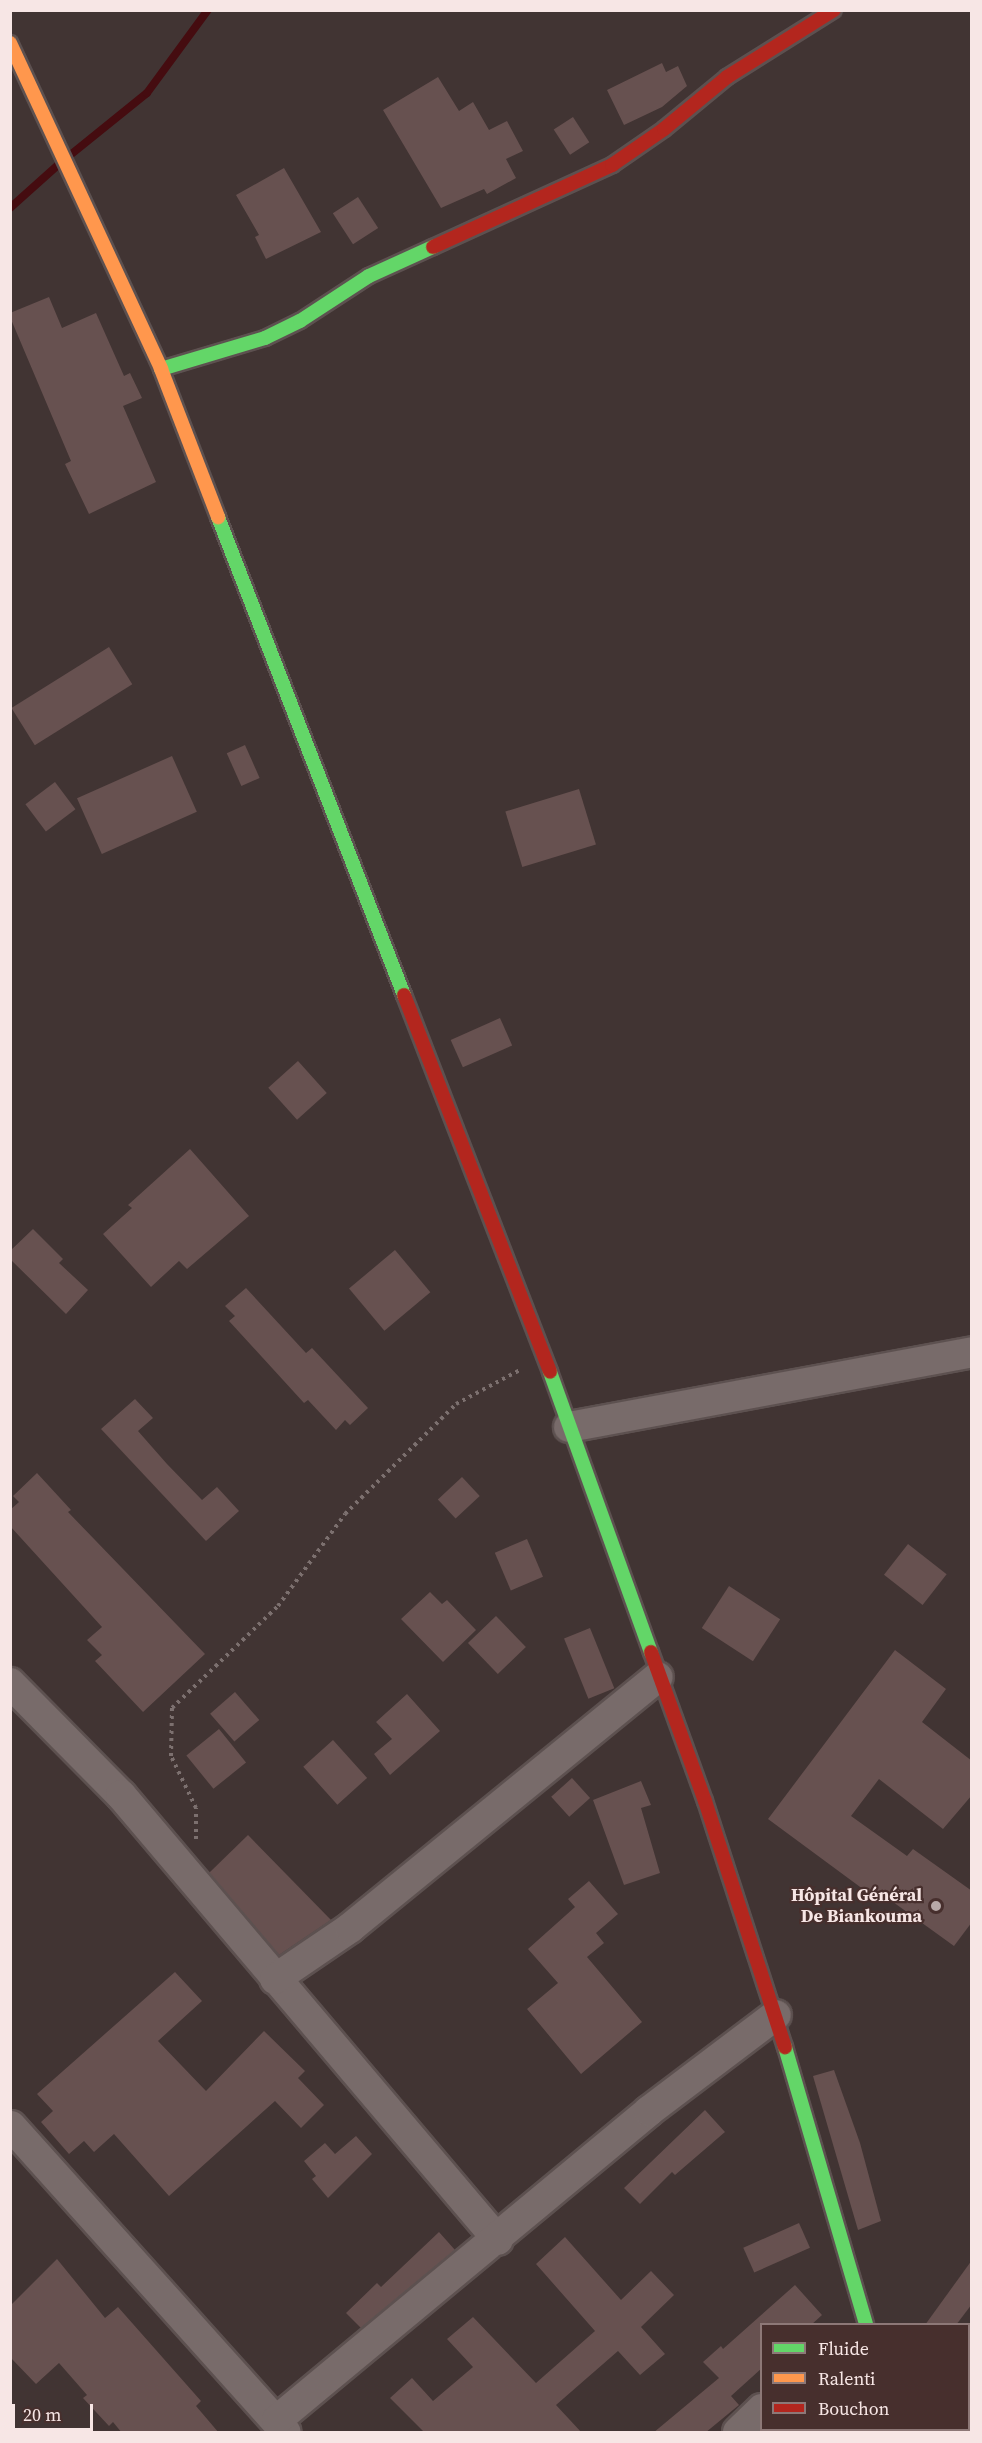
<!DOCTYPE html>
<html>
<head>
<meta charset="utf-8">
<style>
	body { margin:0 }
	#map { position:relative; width:982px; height:2443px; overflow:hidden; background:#413433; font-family:"Source Serif 4",serif }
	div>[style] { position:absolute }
	.stream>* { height:8px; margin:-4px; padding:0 4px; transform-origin:4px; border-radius:4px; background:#450c10 }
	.building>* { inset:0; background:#675150; transform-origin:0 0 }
	.path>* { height:4px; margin-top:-2px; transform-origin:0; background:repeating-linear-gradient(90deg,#7c706f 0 3px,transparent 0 7.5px) }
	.roads { filter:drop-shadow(2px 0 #5d5150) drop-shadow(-2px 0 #5d5150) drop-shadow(0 2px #5d5150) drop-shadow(0 -2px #5d5150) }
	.street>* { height:30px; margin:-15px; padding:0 15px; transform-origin:15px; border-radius:15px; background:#786b6a }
	.fast>* { height:14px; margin:-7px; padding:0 7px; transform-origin:7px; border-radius:7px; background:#63d668 }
	.slow>* { height:14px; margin:-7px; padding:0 7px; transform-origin:7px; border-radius:7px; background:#ff974d }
	.jam>* { height:14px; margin:-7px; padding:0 7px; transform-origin:7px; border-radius:7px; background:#b3261e }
	.dots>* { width:16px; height:16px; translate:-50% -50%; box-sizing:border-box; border:3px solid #472f2d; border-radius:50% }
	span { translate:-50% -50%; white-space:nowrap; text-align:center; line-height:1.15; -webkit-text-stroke:4.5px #472f2d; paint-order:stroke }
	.poi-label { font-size:18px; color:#f7e6e5; font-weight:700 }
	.right { translate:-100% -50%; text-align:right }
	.frame { position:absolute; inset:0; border:12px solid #f7e6e5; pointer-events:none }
	.legend { position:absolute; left:760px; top:2323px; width:210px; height:108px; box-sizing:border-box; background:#472f2d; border:2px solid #8d7877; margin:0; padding:8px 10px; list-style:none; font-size:18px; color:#f7e6e5 }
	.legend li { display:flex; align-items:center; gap:12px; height:30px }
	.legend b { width:30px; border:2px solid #8d7877 }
	.scale { position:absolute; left:12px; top:2404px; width:81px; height:27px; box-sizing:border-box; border:3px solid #f7e6e5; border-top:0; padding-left:8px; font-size:18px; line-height:21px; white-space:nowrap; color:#f7e6e5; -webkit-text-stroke:4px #472f2d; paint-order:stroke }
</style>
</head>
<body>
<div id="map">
	<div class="stream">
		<i style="left:69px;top:156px;width:100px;rotate:-38.9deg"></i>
		<i style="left:147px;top:93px;width:103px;rotate:-53.7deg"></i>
		<i style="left:10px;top:208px;width:66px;rotate:-41.9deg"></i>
	</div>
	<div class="building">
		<i style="clip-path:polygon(662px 63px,666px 72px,678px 66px,687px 86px,662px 107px,624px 125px,607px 90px)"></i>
		<i style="clip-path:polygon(438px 77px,459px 111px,473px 102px,489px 130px,507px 121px,523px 151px,506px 159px,516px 178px,487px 194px,484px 189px,441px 208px,383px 110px)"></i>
		<i style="left:573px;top:117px;width:30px;height:23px;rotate:57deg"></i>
		<i style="clip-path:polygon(284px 168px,321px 232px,266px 259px,255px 237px,259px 235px,236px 195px)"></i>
		<i style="left:358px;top:197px;width:37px;height:30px;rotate:57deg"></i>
		<i style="clip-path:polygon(49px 297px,62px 328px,96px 313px,124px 376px,130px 373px,142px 398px,123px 406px,156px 482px,89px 514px,65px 464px,71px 461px,10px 317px,10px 313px)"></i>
		<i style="left:109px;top:647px;width:44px;height:115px;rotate:58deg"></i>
		<i style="left:245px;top:745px;width:36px;height:20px;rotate:66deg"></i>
		<i style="left:172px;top:756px;width:61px;height:104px;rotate:66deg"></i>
		<i style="left:55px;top:782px;width:34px;height:37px;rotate:53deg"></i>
		<i style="left:579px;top:789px;width:58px;height:77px;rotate:73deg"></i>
		<i style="left:500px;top:1018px;width:30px;height:54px;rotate:66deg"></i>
		<i style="left:298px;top:1061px;width:43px;height:40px;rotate:48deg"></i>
		<i style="clip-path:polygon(190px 1149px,249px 1216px,187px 1269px,179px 1261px,151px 1287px,103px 1234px,132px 1208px,128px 1205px)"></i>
		<i style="clip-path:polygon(33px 1229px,63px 1259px,59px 1263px,88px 1290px,66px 1314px,10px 1259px,10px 1251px)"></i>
		<i style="left:395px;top:1250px;width:55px;height:60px;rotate:50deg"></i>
		<i style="clip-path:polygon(246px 1288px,306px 1353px,312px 1348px,368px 1408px,350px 1425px,345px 1420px,336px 1430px,308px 1400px,304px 1403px,229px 1321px,235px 1316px,225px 1306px)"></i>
		<i style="clip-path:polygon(135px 1399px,153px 1418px,138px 1431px,167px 1464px,202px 1500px,217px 1487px,239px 1511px,206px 1541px,101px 1429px)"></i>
		<i style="clip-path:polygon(37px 1473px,71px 1510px,68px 1512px,205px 1654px,143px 1712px,95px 1661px,102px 1655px,87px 1640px,102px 1627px,10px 1526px,10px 1510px,19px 1502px,13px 1496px)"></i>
		<i style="left:462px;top:1477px;width:26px;height:33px;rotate:47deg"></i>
		<i style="left:527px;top:1539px;width:41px;height:35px;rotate:67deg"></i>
		<i style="left:908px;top:1544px;width:49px;height:39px;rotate:38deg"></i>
		<i style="left:729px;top:1586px;width:61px;height:50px;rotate:33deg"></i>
		<i style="clip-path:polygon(430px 1592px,442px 1604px,447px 1600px,476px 1630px,443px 1662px,401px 1619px)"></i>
		<i style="left:496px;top:1616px;width:43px;height:39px;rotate:46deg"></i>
		<i style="left:590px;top:1628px;width:65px;height:28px;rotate:68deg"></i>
		<i style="clip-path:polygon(895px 1650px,946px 1689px,922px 1722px,972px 1761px,972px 1795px,943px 1829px,879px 1779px,851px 1816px,907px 1856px,913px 1849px,972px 1891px,972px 1922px,954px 1946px,875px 1889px,871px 1895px,768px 1819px)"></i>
		<i style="left:235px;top:1692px;width:37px;height:33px;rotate:49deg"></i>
		<i style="clip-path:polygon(407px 1694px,440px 1731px,390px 1775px,374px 1754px,392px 1739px,376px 1722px)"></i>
		<i style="left:219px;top:1729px;width:43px;height:42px;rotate:51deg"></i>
		<i style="left:333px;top:1740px;width:51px;height:40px;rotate:48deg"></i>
		<i style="left:572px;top:1778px;width:27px;height:28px;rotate:48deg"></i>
		<i style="clip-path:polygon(641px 1781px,651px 1805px,641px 1808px,660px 1873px,624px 1885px,593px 1800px)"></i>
		<i style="clip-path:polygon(248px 1835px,331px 1920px,279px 1955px,209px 1873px)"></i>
		<i style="clip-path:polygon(589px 1881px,618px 1914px,596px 1933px,604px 1943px,587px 1957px,642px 2022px,581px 2074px,527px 2009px,558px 1983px,528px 1949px,575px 1907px,568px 1899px)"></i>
		<i style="clip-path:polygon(175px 1972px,202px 2001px,158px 2041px,206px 2091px,264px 2031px,305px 2071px,298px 2078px,324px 2105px,301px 2128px,275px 2101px,169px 2196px,114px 2134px,94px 2152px,84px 2141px,69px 2154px,41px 2122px,53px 2111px,37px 2094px)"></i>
		<i style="clip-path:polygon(834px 2070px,860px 2143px,881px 2221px,858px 2230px,813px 2076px)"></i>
		<i style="clip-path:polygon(705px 2110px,725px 2132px,675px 2175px,672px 2172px,640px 2204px,624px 2188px)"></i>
		<i style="clip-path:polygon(356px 2136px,372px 2154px,328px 2198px,312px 2179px,316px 2176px,304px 2161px,325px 2143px,335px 2154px)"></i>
		<i style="left:799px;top:2223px;width:27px;height:61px;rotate:66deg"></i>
		<i style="clip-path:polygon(439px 2232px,455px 2250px,361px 2328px,346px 2313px,377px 2283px,381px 2287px)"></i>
		<i style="clip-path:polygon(565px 2237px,621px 2300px,651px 2271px,674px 2295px,641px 2327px,665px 2354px,640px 2375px,618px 2351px,556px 2405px,582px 2433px,425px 2433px,390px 2398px,412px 2378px,433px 2401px,473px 2367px,447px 2339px,473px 2317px,536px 2383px,595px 2331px,536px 2264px)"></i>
		<i style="clip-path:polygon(57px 2259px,105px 2318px,118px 2307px,201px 2401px,196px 2406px,219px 2433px,122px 2433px,113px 2422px,109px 2426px,83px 2398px,87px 2395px,59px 2363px,36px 2384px,10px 2357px,10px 2306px)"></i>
		<i style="clip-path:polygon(972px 2260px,972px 2304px,956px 2325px,925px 2325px)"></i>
		<i style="clip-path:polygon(795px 2285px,822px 2315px,811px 2325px,762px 2325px,762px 2368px,731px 2396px,739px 2405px,705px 2433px,653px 2433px,719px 2378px,703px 2362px,721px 2346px,723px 2349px)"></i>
	</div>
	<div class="path">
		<i style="left:196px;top:1839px;width:31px;rotate:-90deg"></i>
		<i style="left:196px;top:1808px;width:58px;rotate:-115.7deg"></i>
		<i style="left:171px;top:1756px;width:48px;rotate:-88.8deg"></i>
		<i style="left:172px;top:1708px;width:147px;rotate:-43.9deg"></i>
		<i style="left:278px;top:1606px;width:114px;rotate:-53.9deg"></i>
		<i style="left:345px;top:1514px;width:156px;rotate:-44.7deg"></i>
		<i style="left:456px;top:1404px;width:72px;rotate:-28deg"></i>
	</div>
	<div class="roads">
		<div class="street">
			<i style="left:569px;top:1427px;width:410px;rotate:-10.5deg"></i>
			<i style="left:10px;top:1683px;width:158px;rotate:45.3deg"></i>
			<i style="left:121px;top:1795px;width:583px;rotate:49.73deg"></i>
			<i style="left:275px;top:1979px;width:91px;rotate:-34.2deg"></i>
			<i style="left:350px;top:1928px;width:397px;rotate:-39.2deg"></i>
			<i style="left:11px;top:2126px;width:411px;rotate:48.1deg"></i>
			<i style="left:277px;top:2420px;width:484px;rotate:-39.7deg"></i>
			<i style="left:649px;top:2111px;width:159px;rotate:-37.1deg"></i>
			<i style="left:738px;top:2432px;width:33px;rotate:-44deg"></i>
		</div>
		<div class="fast">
			<i style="left:161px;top:369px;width:109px;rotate:-16.6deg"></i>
			<i style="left:265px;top:338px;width:39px;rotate:-26deg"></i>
			<i style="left:300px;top:321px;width:82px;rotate:-33.1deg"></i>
			<i style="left:369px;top:276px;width:70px;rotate:-24.4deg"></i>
			<i style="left:218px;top:517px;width:513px;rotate:68.74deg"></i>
			<i style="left:550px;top:1372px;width:298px;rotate:70.2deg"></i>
			<i style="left:785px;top:2047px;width:289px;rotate:73.7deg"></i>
		</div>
		<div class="slow">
			<i style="left:10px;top:43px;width:359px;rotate:65.1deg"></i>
			<i style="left:161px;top:369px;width:159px;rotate:68.9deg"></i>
			<i style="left:905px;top:2430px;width:3px;rotate:45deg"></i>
		</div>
		<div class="jam">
			<i style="left:433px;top:247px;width:197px;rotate:-24.6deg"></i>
			<i style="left:612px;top:165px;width:63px;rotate:-34.7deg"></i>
			<i style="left:664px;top:129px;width:82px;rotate:-39.5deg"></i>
			<i style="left:727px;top:77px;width:126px;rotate:-32.1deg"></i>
			<i style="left:404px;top:995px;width:404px;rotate:68.8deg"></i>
			<i style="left:651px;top:1652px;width:158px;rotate:70.1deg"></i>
			<i style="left:705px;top:1801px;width:259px;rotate:72deg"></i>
		</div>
	</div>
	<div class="dots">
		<i style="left:936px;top:1906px;background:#b7a8a7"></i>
	</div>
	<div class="poi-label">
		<span class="right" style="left:922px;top:1906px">Hôpital Général<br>De Biankouma</span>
	</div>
	<div class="frame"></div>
	<ul class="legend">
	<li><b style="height:8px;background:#63d668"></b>Fluide</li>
	<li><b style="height:8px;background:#ff974d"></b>Ralenti</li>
	<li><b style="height:8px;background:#b3261e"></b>Bouchon</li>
	</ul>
	<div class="scale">20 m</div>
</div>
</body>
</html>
